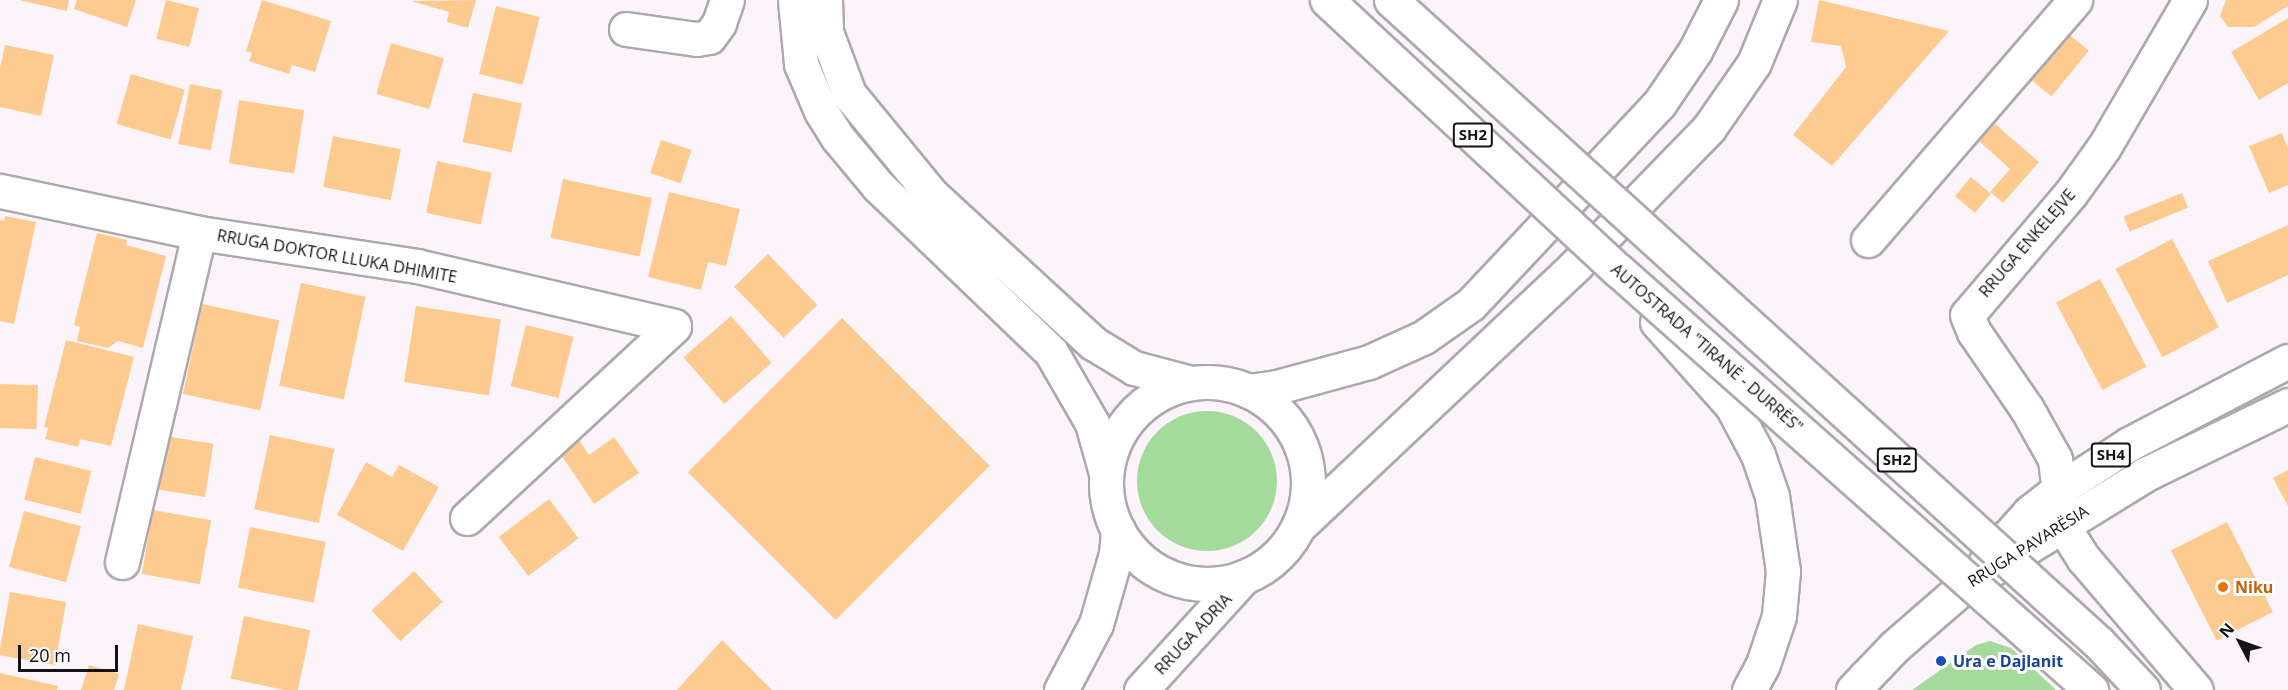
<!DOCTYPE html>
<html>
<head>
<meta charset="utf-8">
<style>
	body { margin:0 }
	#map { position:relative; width:2288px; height:690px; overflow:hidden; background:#fbf4fb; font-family:"Open Sans",sans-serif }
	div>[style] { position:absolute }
	.green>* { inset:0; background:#a4db9d }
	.round { border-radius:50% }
	.building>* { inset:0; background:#fdcb90; transform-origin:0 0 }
	.roads { filter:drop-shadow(2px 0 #aea8ae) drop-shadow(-2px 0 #aea8ae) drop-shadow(0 2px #aea8ae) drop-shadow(0 -2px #aea8ae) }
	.minor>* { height:33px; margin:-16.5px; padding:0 16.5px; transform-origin:16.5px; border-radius:16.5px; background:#fff }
	.major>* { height:33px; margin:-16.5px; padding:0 16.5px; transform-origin:16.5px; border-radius:16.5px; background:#fff }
	.major>.ring { margin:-16.5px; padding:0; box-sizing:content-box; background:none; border:33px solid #fff; border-radius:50% }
	.highway>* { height:33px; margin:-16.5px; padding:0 16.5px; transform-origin:16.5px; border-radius:16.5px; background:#fff }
	.bridges { filter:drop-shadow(2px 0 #aea8ae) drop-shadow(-2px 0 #aea8ae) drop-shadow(0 2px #aea8ae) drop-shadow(0 -2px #aea8ae) }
	.highway-bridge>* { height:33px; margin:-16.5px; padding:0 16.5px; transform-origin:16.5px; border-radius:16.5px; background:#fff }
	.dots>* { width:16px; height:16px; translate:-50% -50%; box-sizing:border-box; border:3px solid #fff; border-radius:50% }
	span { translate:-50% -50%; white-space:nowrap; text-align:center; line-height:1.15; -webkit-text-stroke:6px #fff; paint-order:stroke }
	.shield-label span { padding:2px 4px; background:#fff; border:2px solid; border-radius:4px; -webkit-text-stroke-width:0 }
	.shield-label { font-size:15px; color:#151215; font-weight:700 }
	.street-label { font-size:16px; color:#151215 }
	.food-label { font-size:16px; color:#c56008; font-weight:700 }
	.left { translate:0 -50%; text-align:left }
	.transit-label { font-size:16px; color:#164399; font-weight:700 }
	.north { position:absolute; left:2210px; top:612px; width:60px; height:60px; -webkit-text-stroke:4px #fff; paint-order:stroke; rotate:311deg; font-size:16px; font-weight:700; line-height:24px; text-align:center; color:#151215 }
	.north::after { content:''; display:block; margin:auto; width:21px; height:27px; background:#151215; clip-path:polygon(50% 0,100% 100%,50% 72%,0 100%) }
	.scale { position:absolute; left:18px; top:645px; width:100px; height:27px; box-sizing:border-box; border:3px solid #151215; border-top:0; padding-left:8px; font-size:18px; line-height:21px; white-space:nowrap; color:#151215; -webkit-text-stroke:4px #fff; paint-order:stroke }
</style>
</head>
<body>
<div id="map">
	<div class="green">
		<i class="round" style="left:1137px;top:411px;width:140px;height:140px"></i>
		<i style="clip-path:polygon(1990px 641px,2011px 648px,2056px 690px,1912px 690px,1976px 645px)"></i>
	</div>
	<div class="building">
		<i style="clip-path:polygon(19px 0,69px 0,67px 11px)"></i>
		<i style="clip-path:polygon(77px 0,136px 0,127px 27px,74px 9px)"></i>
		<i style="left:166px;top:0;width:34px;height:40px;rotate:14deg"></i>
		<i style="clip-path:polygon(262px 0,331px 21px,315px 72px,292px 65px,289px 74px,249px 61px,252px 53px,246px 51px)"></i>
		<i style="clip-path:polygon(476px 0,468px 28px,447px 22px,449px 12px,411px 1px)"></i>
		<i style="clip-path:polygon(1819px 0,1949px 31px,1832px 166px,1793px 135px,1846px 67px,1841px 46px,1811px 42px)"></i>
		<i style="clip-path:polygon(2226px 0,2288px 0,2288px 6px,2254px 27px,2228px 27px,2220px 16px)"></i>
		<i style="left:496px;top:6px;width:45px;height:70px;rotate:14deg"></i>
		<i style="clip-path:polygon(2288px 18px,2288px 83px,2259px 100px,2231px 52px)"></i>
		<i style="left:2067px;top:33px;width:28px;height:59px;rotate:39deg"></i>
		<i style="left:391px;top:43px;width:55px;height:53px;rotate:16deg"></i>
		<i style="clip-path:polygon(5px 45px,54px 55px,41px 116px,0 107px,0 68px)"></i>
		<i style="left:131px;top:74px;width:56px;height:52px;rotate:16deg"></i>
		<i style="left:190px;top:84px;width:33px;height:61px;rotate:11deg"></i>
		<i style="left:473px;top:93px;width:50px;height:50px;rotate:12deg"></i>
		<i style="left:239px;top:100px;width:66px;height:64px;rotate:9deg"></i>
		<i style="clip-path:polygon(1994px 123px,2039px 162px,2003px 203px,1990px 192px,2010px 169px,1979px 141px)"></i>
		<i style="clip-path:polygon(2282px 133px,2288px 149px,2288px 185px,2269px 193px,2249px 146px)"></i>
		<i style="left:333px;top:136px;width:69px;height:52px;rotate:11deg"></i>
		<i style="left:661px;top:140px;width:32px;height:35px;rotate:18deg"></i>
		<i style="left:437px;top:161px;width:56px;height:53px;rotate:12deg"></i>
		<i style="left:1971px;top:177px;width:26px;height:25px;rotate:40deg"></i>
		<i style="left:563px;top:179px;width:91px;height:60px;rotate:12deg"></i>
		<i style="clip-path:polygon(669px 192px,740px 209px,726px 266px,708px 262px,701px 290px,648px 277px)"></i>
		<i style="left:2182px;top:193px;width:16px;height:63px;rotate:68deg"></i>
		<i style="clip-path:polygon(5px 216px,36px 222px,14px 324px,0 321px,0 220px,4px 221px)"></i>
		<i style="clip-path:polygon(2288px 225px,2288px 275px,2227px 303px,2208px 261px)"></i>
		<i style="clip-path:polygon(97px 233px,127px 240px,126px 245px,166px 256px,143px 348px,118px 341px,108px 348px,77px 341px,80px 327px,74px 325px)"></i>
		<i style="left:2172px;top:239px;width:100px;height:64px;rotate:62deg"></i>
		<i style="left:768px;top:254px;width:71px;height:47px;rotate:46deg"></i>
		<i style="left:2100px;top:279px;width:99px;height:50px;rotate:62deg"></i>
		<i style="left:301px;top:283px;width:66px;height:105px;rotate:12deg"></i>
		<i style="left:202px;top:304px;width:79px;height:92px;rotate:12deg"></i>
		<i style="left:416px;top:306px;width:86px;height:77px;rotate:9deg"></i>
		<i style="left:731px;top:316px;width:62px;height:63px;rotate:49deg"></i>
		<i style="left:842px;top:318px;width:209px;height:218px;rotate:45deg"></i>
		<i style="left:526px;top:325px;width:49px;height:63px;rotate:14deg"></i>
		<i style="clip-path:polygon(66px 340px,134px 357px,111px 446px,80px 439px,78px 447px,45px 439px,48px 428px,44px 427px)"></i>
		<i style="left:0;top:384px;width:38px;height:44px;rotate:2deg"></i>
		<i style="left:270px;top:435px;width:66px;height:76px;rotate:12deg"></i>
		<i style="left:165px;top:436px;width:49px;height:54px;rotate:9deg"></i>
		<i style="clip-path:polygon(614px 437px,639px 473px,594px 504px,560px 453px,579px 440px,589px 455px)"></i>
		<i style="left:35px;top:457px;width:58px;height:44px;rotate:14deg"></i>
		<i style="clip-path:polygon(366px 462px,392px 477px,399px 465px,439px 487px,403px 551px,337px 515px)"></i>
		<i style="clip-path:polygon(2288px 470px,2288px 506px,2273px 478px)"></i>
		<i style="left:549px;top:499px;width:49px;height:63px;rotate:53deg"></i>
		<i style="left:153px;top:510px;width:59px;height:65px;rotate:10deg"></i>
		<i style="left:24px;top:511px;width:59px;height:58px;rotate:15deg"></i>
		<i style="left:2227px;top:522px;width:101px;height:63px;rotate:63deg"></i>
		<i style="left:250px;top:527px;width:77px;height:62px;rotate:11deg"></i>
		<i style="left:414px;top:571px;width:42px;height:58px;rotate:47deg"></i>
		<i style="left:10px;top:592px;width:57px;height:64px;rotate:10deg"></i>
		<i style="left:244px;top:616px;width:68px;height:64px;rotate:12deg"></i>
		<i style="clip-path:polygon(138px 624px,193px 636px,181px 690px,124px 690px)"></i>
		<i style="clip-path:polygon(722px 640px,772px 690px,677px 690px)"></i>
		<i style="clip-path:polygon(89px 665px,119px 674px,114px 690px,81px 690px)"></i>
		<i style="clip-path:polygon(0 673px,58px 686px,57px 690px,0 690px)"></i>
	</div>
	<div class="roads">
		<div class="minor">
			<i style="left:2190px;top:0;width:170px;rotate:120.3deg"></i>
			<i style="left:2104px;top:147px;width:57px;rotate:125.7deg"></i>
			<i style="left:2071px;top:193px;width:160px;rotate:130.4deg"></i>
			<i style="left:1967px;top:315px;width:18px;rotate:68deg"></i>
			<i style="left:1974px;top:332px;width:93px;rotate:55.5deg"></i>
			<i style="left:2027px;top:409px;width:57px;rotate:60.8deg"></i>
			<i style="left:2055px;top:459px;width:67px;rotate:83.2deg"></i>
			<i style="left:2063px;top:526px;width:39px;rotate:58deg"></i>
			<i style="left:2084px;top:559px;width:172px;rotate:49.5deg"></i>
			<i style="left:626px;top:29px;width:71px;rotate:8.1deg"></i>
			<i style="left:696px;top:39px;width:13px;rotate:-9deg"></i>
			<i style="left:709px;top:37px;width:17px;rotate:-54deg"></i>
			<i style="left:719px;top:23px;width:24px;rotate:-71deg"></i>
			<i style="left:0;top:191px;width:203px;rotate:11.9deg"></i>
			<i style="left:199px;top:233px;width:220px;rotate:8.6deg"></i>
			<i style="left:417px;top:266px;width:264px;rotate:13.1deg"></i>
			<i style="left:1868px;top:240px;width:317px;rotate:-49.2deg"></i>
			<i style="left:467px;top:518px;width:282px;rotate:-42.8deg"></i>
			<i style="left:122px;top:562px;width:338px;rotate:-76.8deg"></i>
		</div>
		<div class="major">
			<i class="ring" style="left:1106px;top:382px;width:169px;height:169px"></i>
			<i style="left:1249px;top:391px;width:28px;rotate:-8deg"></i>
			<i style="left:1277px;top:387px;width:95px;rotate:-15.2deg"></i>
			<i style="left:1369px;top:362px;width:60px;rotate:-24.4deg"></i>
			<i style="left:1424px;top:337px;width:57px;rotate:-35.1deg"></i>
			<i style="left:1471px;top:304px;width:274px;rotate:-46.8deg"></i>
			<i style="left:1659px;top:104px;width:64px;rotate:-55.8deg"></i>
			<i style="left:1695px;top:51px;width:57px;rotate:-63deg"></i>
			<i style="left:1298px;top:527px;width:381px;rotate:-43.3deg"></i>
			<i style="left:1575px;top:266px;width:192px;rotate:-45.8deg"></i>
			<i style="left:1709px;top:128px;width:79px;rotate:-55.3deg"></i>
			<i style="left:1754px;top:63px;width:68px;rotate:-67.6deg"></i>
			<i style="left:1986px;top:561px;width:66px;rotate:-48.1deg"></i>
			<i style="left:2030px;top:512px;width:36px;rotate:-38deg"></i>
			<i style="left:2058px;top:490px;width:85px;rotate:-32.9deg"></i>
			<i style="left:2129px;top:444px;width:179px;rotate:-27.6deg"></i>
			<i style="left:1061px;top:690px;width:75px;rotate:-62.1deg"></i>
			<i style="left:1096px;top:624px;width:73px;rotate:-74.1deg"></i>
			<i style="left:1116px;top:554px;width:24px;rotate:-85deg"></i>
			<i style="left:1141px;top:690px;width:153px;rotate:-47.7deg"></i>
			<i style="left:1853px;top:690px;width:59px;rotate:-46.4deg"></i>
			<i style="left:1894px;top:647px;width:91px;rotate:-41deg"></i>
			<i style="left:1963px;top:587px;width:215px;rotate:-31.7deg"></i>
			<i style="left:2146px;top:474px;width:158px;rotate:-25.9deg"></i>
		</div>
		<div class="highway">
			<i style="left:795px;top:0;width:64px;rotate:84.6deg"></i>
			<i style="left:801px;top:64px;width:51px;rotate:66.9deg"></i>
			<i style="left:821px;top:111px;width:32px;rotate:58deg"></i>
			<i style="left:838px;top:138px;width:62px;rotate:50.2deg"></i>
			<i style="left:878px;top:186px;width:240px;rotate:43.8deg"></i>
			<i style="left:1051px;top:352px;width:82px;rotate:60deg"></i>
			<i style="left:1092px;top:423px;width:52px;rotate:74.4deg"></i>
			<i style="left:825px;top:0;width:32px;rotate:88deg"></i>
			<i style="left:826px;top:32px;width:66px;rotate:69.6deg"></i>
			<i style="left:849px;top:94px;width:131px;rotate:50.6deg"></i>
			<i style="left:932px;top:195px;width:219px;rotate:42.6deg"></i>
			<i style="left:1093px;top:343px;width:48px;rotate:31.4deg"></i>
			<i style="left:1134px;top:368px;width:59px;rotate:14.7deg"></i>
			<i style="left:1657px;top:322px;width:113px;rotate:48.2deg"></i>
			<i style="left:1732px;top:406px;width:55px;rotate:62deg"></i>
			<i style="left:1758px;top:455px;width:43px;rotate:71.1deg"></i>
			<i style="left:1772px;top:496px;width:76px;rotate:81.7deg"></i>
			<i style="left:1783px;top:571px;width:45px;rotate:95.1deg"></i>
			<i style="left:1779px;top:616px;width:51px;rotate:108.4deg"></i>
			<i style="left:1763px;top:664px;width:30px;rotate:118deg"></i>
			<i style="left:1856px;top:690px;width:16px;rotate:-55deg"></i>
		</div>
	</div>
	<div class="bridges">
		<div class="highway-bridge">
			<i style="left:1327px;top:0;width:397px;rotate:42.9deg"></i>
			<i style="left:1618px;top:270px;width:633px;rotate:41.6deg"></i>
			<i style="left:1391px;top:0;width:956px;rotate:42.25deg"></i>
			<i style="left:2099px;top:643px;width:64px;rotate:46.9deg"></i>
		</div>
	</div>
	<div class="dots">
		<i style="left:2223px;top:587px;background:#e8710a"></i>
		<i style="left:1941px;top:661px;background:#1a4fb4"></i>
	</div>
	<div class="shield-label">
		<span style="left:1473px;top:135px">SH2</span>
		<span style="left:2111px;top:455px">SH4</span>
		<span style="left:1897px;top:460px">SH2</span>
	</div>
	<div class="street-label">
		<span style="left:2027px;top:243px;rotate:-49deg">RRUGA ENKELEJVE</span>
		<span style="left:337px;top:256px;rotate:10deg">RRUGA DOKTOR LLUKA DHIMITE</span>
		<span style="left:1707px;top:348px;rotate:41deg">AUTOSTRADA "TIRANË - DURRËS"</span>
		<span style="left:2028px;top:546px;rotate:-32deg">RRUGA PAVARËSIA</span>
		<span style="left:1193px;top:634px;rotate:-47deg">RRUGA ADRIA</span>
	</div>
	<div class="food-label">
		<span class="left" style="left:2235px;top:587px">Niku</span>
	</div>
	<div class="transit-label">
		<span class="left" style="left:1953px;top:661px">Ura e Dajlanit</span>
	</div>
	<div class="north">N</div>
	<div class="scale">20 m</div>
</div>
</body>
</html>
